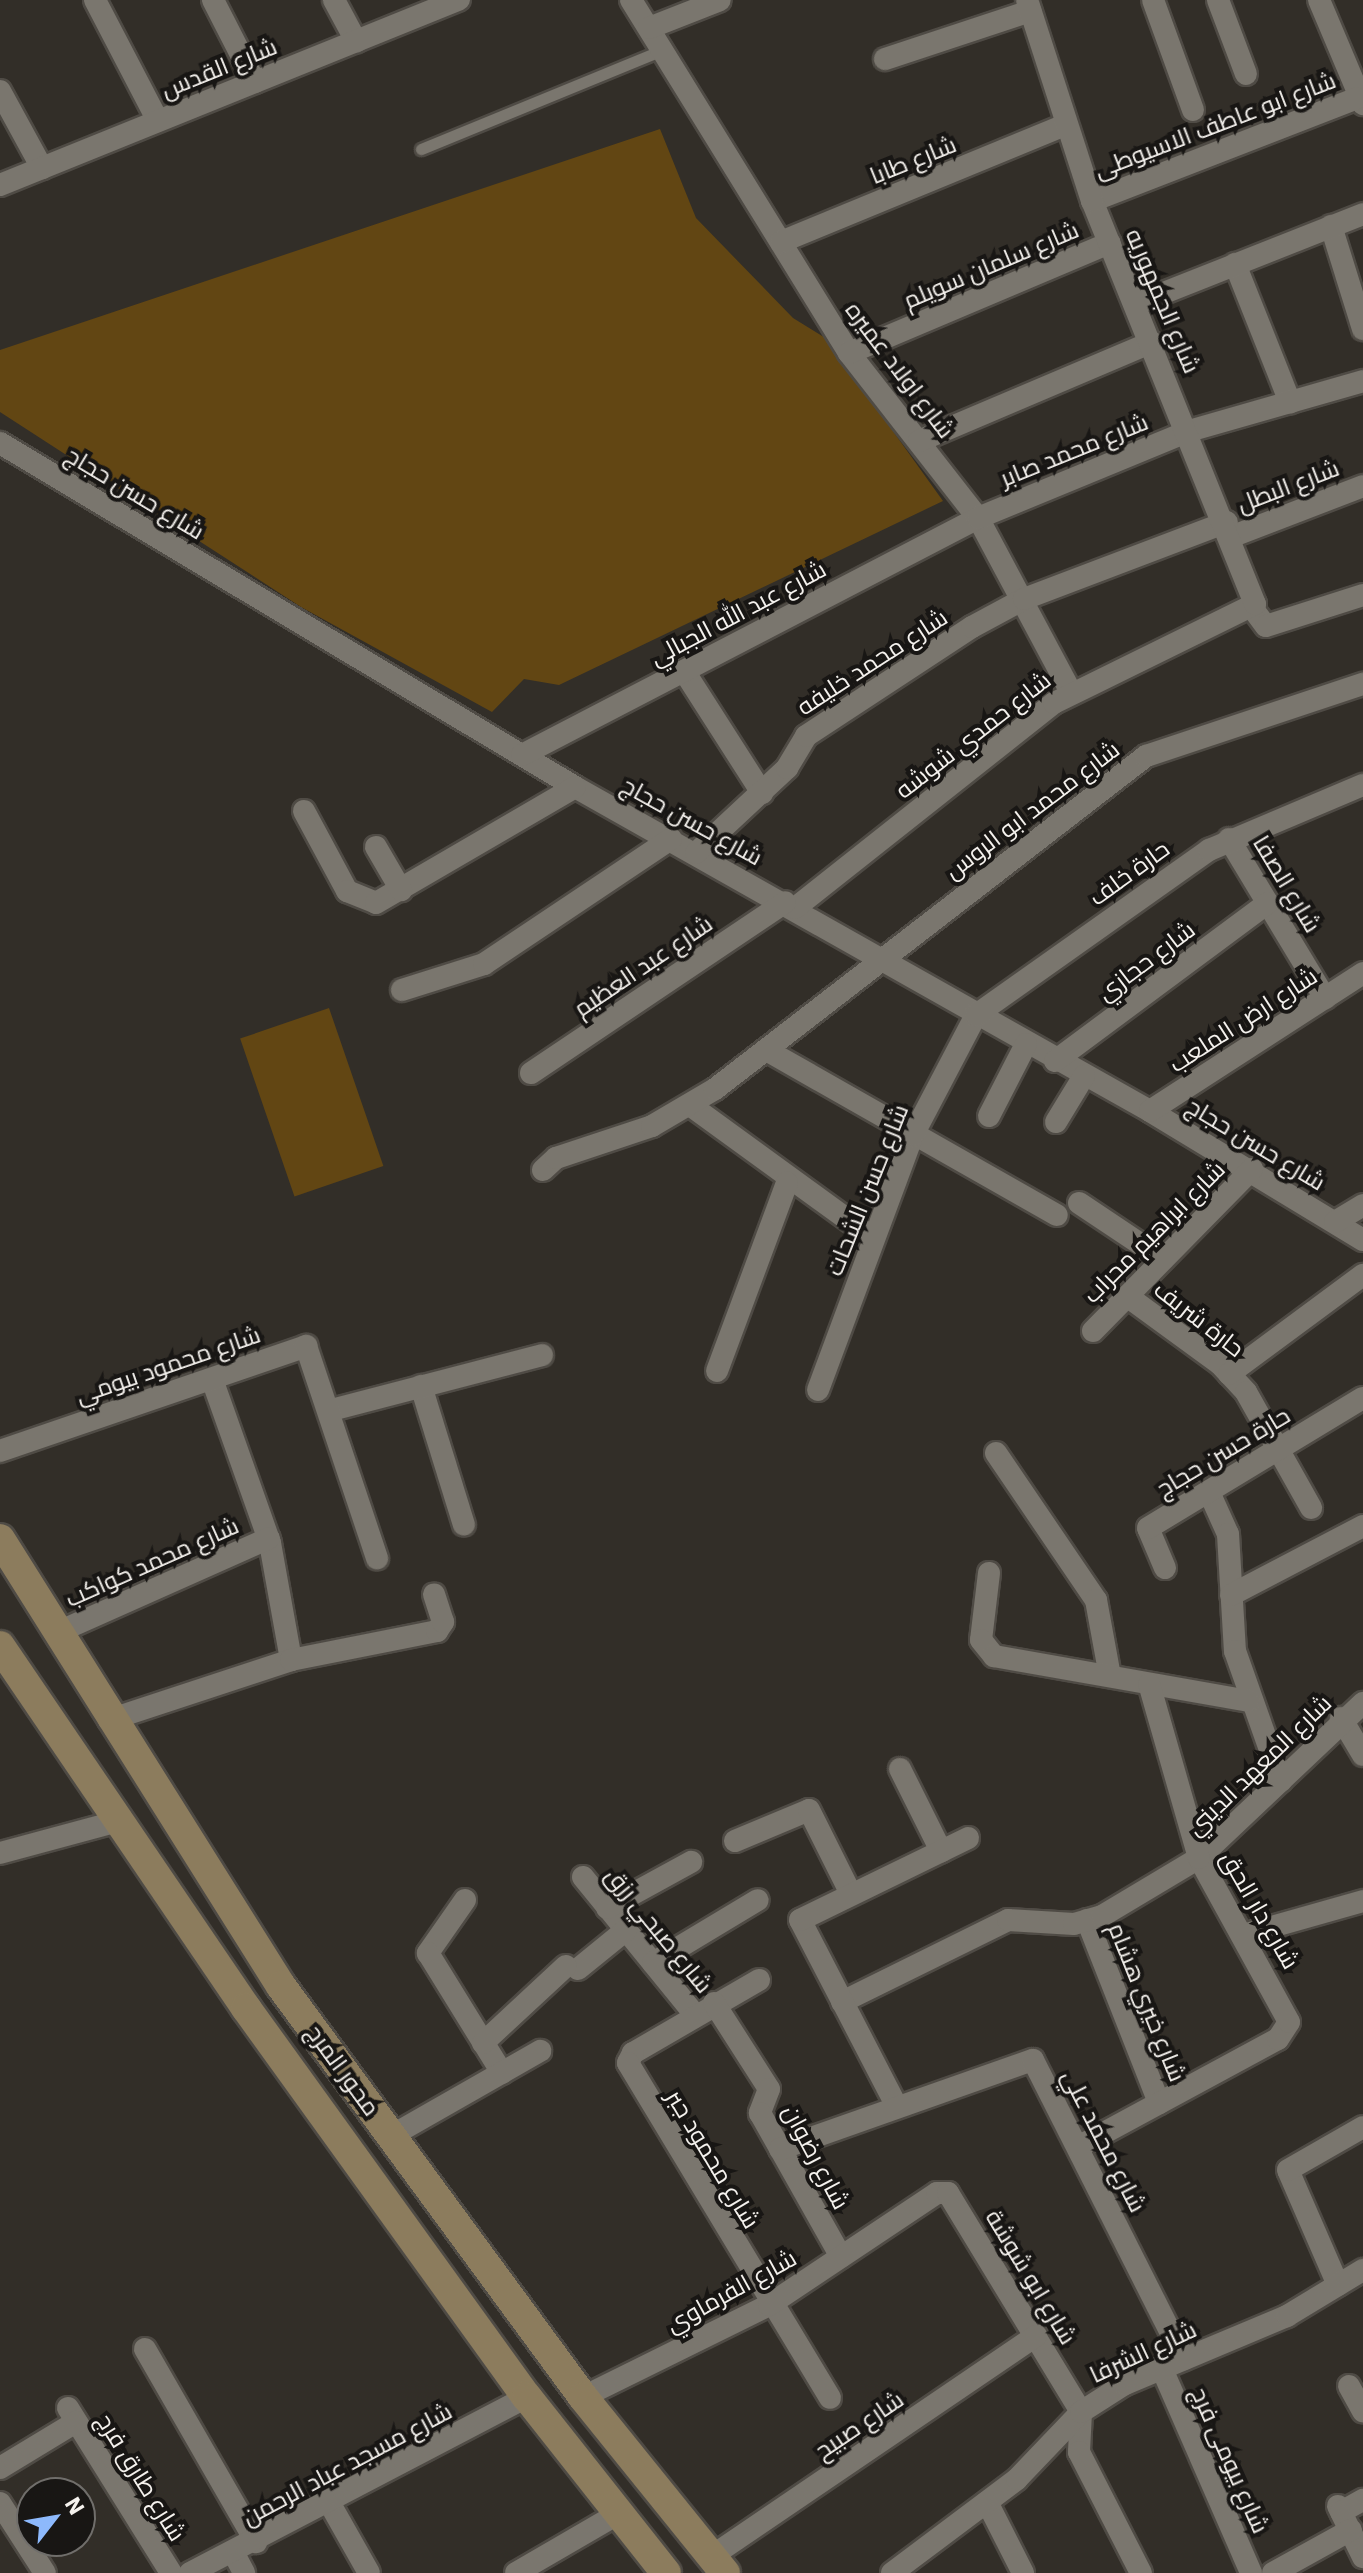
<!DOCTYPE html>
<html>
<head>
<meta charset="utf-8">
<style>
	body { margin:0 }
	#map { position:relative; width:1363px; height:2573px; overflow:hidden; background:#322e28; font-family:"IBM Plex Sans",Cairo,sans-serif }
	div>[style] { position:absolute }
	.green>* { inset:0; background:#624613; transform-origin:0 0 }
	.roads { filter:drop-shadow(2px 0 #4f4b45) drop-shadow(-2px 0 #4f4b45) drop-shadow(0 2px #4f4b45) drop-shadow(0 -2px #4f4b45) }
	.lane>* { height:11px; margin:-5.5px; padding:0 5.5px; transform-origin:5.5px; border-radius:5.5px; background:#7a766e }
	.street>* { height:22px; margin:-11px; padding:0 11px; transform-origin:11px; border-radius:11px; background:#7a766e }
	.secondary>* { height:30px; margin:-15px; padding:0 15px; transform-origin:15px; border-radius:15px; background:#8c7c5d }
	span { translate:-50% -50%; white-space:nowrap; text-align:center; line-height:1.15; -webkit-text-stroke:8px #181614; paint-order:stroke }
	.street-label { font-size:24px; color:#f5f2ee }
	.north { position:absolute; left:16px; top:2477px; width:80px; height:80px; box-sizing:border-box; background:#181614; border:2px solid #706e6b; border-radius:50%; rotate:59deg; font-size:22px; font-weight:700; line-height:32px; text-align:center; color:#f5f2ee }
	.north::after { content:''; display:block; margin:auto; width:28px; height:36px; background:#8db9fc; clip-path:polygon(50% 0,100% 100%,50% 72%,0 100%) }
</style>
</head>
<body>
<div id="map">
	<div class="green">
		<i style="clip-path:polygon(660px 129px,696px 218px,793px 318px,827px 339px,943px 501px,559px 685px,524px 679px,492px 712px,301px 607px,0 412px,0 350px)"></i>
		<i style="left:329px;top:1008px;width:167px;height:94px;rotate:71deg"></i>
	</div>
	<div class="roads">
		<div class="lane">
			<i style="left:421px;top:149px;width:261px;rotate:-22.3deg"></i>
		</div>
		<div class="street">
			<i style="left:95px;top:0;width:136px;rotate:62.5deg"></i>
			<i style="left:213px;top:0;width:92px;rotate:62.9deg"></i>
			<i style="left:334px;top:0;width:47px;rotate:61.8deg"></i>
			<i style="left:631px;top:0;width:415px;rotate:58.3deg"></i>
			<i style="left:849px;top:353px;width:209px;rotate:52deg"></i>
			<i style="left:978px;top:518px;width:197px;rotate:61.9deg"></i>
			<i style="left:1153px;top:0;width:117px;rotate:70deg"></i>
			<i style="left:1218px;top:0;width:79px;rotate:69.3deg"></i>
			<i style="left:1319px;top:0;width:113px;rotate:67.1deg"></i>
			<i style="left:649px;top:28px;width:76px;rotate:-21.5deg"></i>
			<i style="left:885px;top:59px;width:153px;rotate:-18.3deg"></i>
			<i style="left:0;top:91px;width:88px;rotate:61.4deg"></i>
			<i style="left:0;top:185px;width:495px;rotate:-22deg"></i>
			<i style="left:1092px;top:201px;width:284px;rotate:-21.2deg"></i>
			<i style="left:1331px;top:226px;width:108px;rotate:72.7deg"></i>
			<i style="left:781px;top:242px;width:307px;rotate:-22.4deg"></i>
			<i style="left:1235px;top:264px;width:149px;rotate:68.3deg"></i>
			<i style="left:1136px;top:304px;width:244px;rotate:-21.6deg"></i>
			<i style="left:849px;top:353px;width:283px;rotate:-22.9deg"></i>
			<i style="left:919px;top:441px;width:253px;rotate:-23deg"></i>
			<i style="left:0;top:443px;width:670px;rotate:30.89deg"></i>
			<i style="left:575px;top:787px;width:660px;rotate:29.4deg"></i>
			<i style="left:1150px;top:1111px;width:249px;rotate:31.2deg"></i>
			<i style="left:1233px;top:536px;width:139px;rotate:-21deg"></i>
			<i style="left:1253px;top:609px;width:21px;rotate:53deg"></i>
			<i style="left:1266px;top:626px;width:102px;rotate:-17.7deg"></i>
			<i style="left:684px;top:671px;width:145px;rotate:57.4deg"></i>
			<i style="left:522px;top:755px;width:514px;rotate:-27.46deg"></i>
			<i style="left:978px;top:518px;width:228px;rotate:-22.4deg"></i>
			<i style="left:1189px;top:431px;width:181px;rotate:-16deg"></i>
			<i style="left:304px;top:811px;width:91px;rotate:61.7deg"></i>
			<i style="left:347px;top:891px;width:31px;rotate:22deg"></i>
			<i style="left:376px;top:903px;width:230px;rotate:-30.2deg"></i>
			<i style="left:1229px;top:839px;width:186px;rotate:58.9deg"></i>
			<i style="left:376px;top:847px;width:50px;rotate:59.8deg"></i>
			<i style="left:696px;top:853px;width:125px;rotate:-43deg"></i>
			<i style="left:787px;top:768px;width:37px;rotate:-59deg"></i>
			<i style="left:806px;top:736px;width:199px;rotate:-33.3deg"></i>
			<i style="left:972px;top:627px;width:59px;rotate:-28.3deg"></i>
			<i style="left:1024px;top:599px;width:217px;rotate:-20.8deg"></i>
			<i style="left:795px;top:908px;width:330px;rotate:-38.4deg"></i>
			<i style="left:1054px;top:703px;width:224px;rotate:-26.2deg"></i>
			<i style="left:1255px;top:604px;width:435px;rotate:-112deg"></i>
			<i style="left:1092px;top:201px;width:211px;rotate:-107.9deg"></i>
			<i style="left:402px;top:990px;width:86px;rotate:-17.6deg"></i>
			<i style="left:484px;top:964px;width:225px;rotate:-33.8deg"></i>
			<i style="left:768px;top:1051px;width:332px;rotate:29.6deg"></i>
			<i style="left:1055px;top:1061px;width:265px;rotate:-36.6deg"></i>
			<i style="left:531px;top:1073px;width:306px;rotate:-33.9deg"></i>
			<i style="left:690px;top:1105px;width:226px;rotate:36deg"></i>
			<i style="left:1150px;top:1111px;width:254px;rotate:-32.9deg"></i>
			<i style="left:989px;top:1116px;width:81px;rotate:-62.8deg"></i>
			<i style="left:1056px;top:1122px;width:54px;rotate:-58.7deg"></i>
			<i style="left:543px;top:1170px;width:18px;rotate:-43deg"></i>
			<i style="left:556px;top:1158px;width:101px;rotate:-18.4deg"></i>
			<i style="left:652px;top:1126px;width:73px;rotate:-30.4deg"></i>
			<i style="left:715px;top:1089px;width:545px;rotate:-37.69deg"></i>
			<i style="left:1146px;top:756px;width:229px;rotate:-18.4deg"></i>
			<i style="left:1079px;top:1203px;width:101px;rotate:33.7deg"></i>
			<i style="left:1335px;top:1222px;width:33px;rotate:-31deg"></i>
			<i style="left:1127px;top:1296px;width:115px;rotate:36.2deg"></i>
			<i style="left:1220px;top:1364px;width:38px;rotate:47deg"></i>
			<i style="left:1246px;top:1392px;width:133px;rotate:60.7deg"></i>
			<i style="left:1093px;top:1331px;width:227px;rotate:-45.5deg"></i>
			<i style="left:717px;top:1371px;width:201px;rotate:-69.6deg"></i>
			<i style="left:1229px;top:1374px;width:167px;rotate:-36.5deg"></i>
			<i style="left:213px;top:1382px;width:171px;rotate:70.5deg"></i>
			<i style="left:270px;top:1543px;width:119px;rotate:79.8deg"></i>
			<i style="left:421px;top:1386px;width:145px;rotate:72.8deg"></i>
			<i style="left:818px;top:1390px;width:272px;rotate:-69.6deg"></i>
			<i style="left:913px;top:1135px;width:136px;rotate:-62.3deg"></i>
			<i style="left:976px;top:1015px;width:286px;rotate:-35.3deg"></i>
			<i style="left:1209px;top:850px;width:167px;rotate:-22.9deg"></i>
			<i style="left:331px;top:1410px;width:218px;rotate:-14.6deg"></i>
			<i style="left:0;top:1451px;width:324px;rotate:-18.9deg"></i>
			<i style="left:306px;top:1346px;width:224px;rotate:71.5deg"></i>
			<i style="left:996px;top:1453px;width:178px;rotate:55.8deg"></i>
			<i style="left:1096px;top:1600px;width:77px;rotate:79.6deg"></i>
			<i style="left:1209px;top:1492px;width:46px;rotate:65.7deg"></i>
			<i style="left:1228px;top:1534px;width:117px;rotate:86.6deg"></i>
			<i style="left:1235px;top:1651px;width:138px;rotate:70.5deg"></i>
			<i style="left:1165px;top:1568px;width:43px;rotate:-113deg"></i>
			<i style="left:1148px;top:1528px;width:251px;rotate:-31.2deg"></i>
			<i style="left:989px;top:1573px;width:67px;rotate:96.8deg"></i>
			<i style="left:981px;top:1640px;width:21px;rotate:51deg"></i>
			<i style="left:994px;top:1656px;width:258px;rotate:10deg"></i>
			<i style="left:1231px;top:1595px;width:149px;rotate:-27.6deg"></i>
			<i style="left:56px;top:1633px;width:233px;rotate:-24deg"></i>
			<i style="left:1341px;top:1718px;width:43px;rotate:59.3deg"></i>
			<i style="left:109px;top:1720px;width:192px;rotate:-18.2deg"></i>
			<i style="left:291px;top:1660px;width:149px;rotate:-11.2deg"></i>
			<i style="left:437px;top:1631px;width:11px;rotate:-56deg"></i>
			<i style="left:443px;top:1622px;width:29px;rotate:-108deg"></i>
			<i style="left:900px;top:1769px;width:92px;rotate:63.4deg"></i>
			<i style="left:735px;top:1841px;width:80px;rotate:-22.7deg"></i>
			<i style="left:809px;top:1810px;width:94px;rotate:63.4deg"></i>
			<i style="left:0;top:1853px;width:119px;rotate:-15.1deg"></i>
			<i style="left:583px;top:1877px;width:178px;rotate:50.9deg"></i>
			<i style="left:465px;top:1900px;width:65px;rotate:124.9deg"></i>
			<i style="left:428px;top:1953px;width:141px;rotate:58.3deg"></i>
			<i style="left:607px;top:1908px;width:96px;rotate:-28.7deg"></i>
			<i style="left:1087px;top:1920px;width:197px;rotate:68.5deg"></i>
			<i style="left:1243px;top:1935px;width:125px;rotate:-15.8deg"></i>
			<i style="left:653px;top:1963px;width:122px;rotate:-31deg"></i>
			<i style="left:578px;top:1969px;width:62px;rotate:-39.1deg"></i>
			<i style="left:759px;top:1980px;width:146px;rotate:149.9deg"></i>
			<i style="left:633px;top:2053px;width:11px;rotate:117deg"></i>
			<i style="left:628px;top:2063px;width:391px;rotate:58.9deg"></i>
			<i style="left:842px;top:2002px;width:185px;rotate:-26.3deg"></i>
			<i style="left:1008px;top:1920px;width:66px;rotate:3.5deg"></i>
			<i style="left:1074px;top:1924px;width:29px;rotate:-16deg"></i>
			<i style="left:1102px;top:1916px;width:113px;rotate:-30.9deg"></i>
			<i style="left:1199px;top:1858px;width:226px;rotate:-43.4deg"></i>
			<i style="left:714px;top:2003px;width:102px;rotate:57.4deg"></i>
			<i style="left:769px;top:2089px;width:26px;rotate:111deg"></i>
			<i style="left:760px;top:2113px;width:165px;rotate:60.6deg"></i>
			<i style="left:483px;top:2043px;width:113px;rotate:-42.9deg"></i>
			<i style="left:895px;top:2103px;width:206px;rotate:-117.4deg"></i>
			<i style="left:800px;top:1920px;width:187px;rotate:-26deg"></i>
			<i style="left:391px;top:2136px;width:172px;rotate:-29.7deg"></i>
			<i style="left:1078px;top:2147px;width:227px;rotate:-28.4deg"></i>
			<i style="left:1278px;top:2039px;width:20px;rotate:-57deg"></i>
			<i style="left:1289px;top:2022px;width:187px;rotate:-118.8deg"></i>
			<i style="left:1199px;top:1858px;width:181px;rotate:-106deg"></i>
			<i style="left:780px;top:2149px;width:268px;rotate:-19.4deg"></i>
			<i style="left:1033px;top:2060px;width:335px;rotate:63.2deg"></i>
			<i style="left:1338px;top:2285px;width:125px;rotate:-113.5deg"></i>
			<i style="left:1288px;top:2170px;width:86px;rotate:-29.8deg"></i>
			<i style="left:145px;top:2349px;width:223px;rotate:60.1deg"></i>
			<i style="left:1162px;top:2369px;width:223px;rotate:66.4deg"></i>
			<i style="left:1349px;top:2386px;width:29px;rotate:61deg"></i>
			<i style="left:583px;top:2397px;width:208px;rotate:-26.3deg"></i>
			<i style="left:769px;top:2305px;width:202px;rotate:-33.7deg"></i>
			<i style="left:937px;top:2193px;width:11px"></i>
			<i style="left:948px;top:2193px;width:256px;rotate:58.7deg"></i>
			<i style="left:1081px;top:2412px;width:40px;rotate:92.9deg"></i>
			<i style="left:1079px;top:2452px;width:136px;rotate:62.9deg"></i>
			<i style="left:68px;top:2408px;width:195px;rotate:58deg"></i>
			<i style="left:0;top:2468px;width:89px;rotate:-31.2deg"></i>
			<i style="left:987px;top:2502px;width:80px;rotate:63.1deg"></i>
			<i style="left:0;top:2503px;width:83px;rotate:57.3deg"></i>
			<i style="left:330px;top:2504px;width:79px;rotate:60.5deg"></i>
			<i style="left:1338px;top:2506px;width:57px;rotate:63.9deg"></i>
			<i style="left:1341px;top:2512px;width:25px;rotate:-29deg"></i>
			<i style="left:233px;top:2552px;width:24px;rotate:62deg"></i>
			<i style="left:712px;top:2556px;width:392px;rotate:-34.2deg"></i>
			<i style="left:190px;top:2573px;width:380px;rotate:-27.6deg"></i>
			<i style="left:516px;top:2573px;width:119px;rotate:-30.2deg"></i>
			<i style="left:892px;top:2573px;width:156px;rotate:-36.9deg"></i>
			<i style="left:1017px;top:2479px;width:93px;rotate:-46.3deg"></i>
			<i style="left:1081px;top:2412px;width:52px;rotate:-32.5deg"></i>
			<i style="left:1125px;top:2384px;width:176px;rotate:-22.8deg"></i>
			<i style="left:1287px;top:2316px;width:89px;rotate:-31.2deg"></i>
			<i style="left:1273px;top:2573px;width:89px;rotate:-28.9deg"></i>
		</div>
		<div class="secondary">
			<i style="left:0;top:1539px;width:528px;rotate:57.85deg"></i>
			<i style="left:281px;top:1986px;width:510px;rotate:53.69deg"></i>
			<i style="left:583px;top:2397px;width:226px;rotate:51.1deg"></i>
			<i style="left:0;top:1646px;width:438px;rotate:55.8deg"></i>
			<i style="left:246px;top:2008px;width:480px;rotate:54.2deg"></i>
			<i style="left:527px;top:2397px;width:224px;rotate:51.7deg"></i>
		</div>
	</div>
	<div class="street-label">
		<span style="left:219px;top:68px;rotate:-22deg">شارع القدس</span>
		<span style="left:1215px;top:125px;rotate:-21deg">شارع ابو عاطف الاسيوطى</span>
		<span style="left:913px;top:160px;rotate:-22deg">شارع طابا</span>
		<span style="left:991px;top:265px;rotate:-23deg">شارع سلمان سويلم</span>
		<span style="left:1163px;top:301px;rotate:67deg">شارع الجمهوريه</span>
		<span style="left:900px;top:370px;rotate:53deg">شارع اولاد عميره</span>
		<span style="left:1074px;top:450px;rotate:-22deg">شارع محمد صابر</span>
		<span style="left:1288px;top:486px;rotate:-21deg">شارع البطل</span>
		<span style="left:135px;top:493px;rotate:31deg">شارع حسن حجاج</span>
		<span style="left:738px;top:613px;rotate:-28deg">شارع عبد الله الجبالي</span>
		<span style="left:872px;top:662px;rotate:-33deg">شارع محمد خليفه</span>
		<span style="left:973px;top:735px;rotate:-38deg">شارع حمدي شوشه</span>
		<span style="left:1032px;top:810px;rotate:-37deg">شارع محمد ابو الروس</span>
		<span style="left:692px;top:821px;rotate:29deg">شارع حسن حجاج</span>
		<span style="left:1129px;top:873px;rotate:-36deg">حارة خلف</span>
		<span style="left:1287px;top:884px;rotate:59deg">شارع الصفا</span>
		<span style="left:1146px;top:961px;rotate:-37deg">شارع حجازي</span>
		<span style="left:643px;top:966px;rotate:-34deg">شارع عبد العظيم</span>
		<span style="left:1243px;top:1020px;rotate:-33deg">شارع ارض الملعب</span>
		<span style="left:1256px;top:1144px;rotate:31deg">شارع حسن حجاج</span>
		<span style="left:867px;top:1190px;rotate:-68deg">شارع حسن الشحات</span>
		<span style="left:1154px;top:1232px;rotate:-45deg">شارع ابراهيم محراب</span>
		<span style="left:1199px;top:1319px;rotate:38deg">حارة شريف</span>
		<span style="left:168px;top:1365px;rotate:-19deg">شارع محمود بيومي</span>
		<span style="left:1223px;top:1452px;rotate:-31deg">حارة حسن حجاج</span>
		<span style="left:152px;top:1562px;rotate:-24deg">شارع محمد كواكب</span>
		<span style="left:1259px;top:1765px;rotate:-44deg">شارع المعهد الديني</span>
		<span style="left:1260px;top:1910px;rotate:60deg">شارع دار الحق</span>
		<span style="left:659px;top:1930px;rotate:51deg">شارع صبحي رزق</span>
		<span style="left:1147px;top:2002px;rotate:68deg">شارع خيري هشام</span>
		<span style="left:343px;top:2070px;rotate:54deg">محور المرج</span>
		<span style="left:1104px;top:2141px;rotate:63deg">شارع محمد علي</span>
		<span style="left:816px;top:2157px;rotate:62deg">شارع رضوان</span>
		<span style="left:713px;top:2159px;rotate:59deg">شارع محمود جبر</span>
		<span style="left:1031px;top:2277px;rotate:59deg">شارع ابو شوشة</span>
		<span style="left:731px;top:2291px;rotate:-29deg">شارع الفرماوي</span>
		<span style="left:1143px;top:2352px;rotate:-25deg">شارع الشرفا</span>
		<span style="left:859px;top:2425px;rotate:-34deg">شارع صبيح</span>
		<span style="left:1230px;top:2460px;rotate:66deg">شارع بيومى فرج</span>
		<span style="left:347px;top:2464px;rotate:-28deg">شارع مسجد عباد الرحمن</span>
		<span style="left:141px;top:2477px;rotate:58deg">شارع طارق فرج</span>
	</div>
	<div class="north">N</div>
</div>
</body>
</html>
